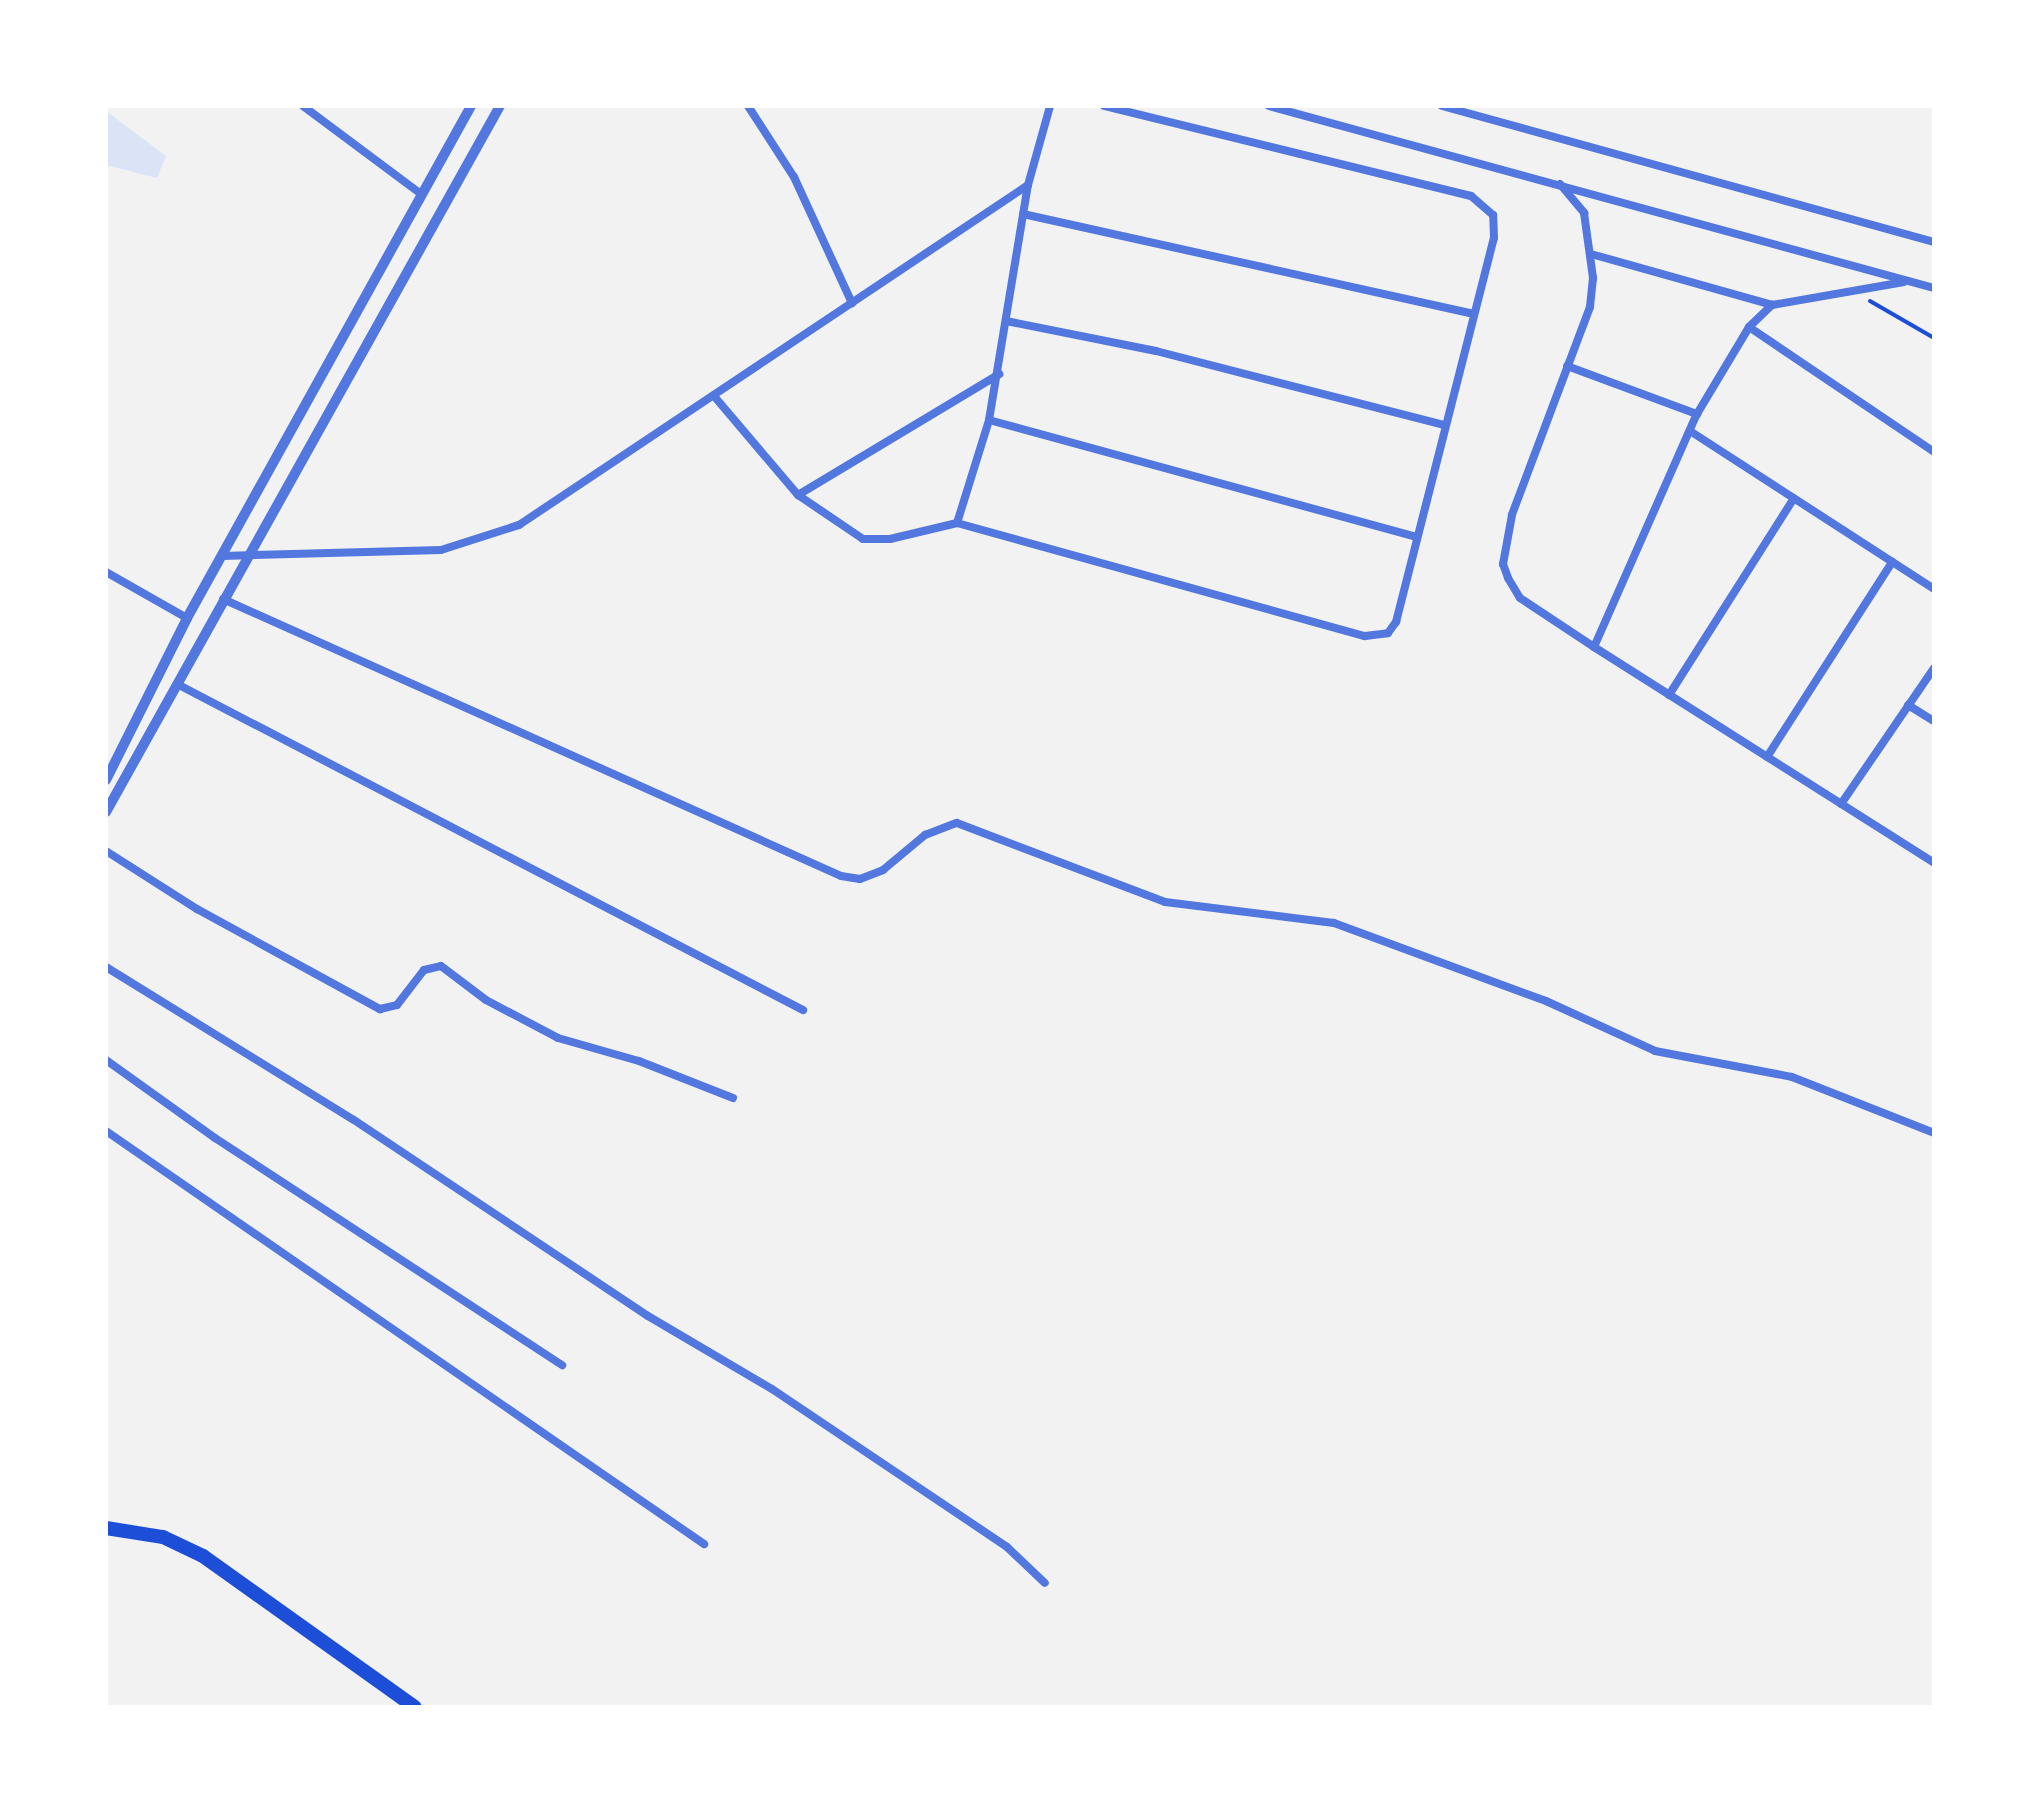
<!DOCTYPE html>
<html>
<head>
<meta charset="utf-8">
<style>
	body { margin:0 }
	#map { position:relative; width:2040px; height:1813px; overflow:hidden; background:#f2f2f2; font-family:"Fira Sans Condensed",sans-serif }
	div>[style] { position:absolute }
	.green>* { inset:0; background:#dbe4f7 }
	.path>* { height:4px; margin:-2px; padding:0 2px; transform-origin:2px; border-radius:2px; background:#1d4ed8 }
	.minor>* { height:8px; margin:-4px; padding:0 4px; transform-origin:4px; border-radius:4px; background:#5277de }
	.tertiary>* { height:10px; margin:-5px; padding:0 5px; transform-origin:5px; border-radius:5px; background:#5277de }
	.primary>* { height:14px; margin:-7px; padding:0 7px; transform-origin:7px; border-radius:7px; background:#1d4ed8 }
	span { translate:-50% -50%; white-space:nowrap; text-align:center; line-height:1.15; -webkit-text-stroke:7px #fff; paint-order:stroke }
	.frame { position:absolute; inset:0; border:108px solid #fff; pointer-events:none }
</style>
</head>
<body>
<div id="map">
	<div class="green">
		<i style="clip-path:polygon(106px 111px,166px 156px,157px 178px,106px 165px)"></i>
	</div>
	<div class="path">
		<i style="left:1870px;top:301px;width:74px;rotate:30deg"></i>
	</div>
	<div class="minor">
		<i style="left:303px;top:106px;width:147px;rotate:36.7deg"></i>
		<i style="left:748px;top:106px;width:85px;rotate:57.1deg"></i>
		<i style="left:794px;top:177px;width:139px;rotate:65.3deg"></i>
		<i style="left:1269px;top:106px;width:689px;rotate:15.31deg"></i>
		<i style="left:1442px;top:106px;width:510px;rotate:15.45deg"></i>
		<i style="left:1560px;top:184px;width:38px;rotate:50deg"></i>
		<i style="left:1584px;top:213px;width:66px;rotate:82.1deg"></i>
		<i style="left:1593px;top:278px;width:29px;rotate:96deg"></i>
		<i style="left:1590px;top:307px;width:222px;rotate:110.6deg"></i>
		<i style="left:1512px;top:515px;width:50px;rotate:100.4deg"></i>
		<i style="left:1503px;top:564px;width:15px;rotate:70deg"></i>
		<i style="left:1508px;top:578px;width:23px;rotate:59deg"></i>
		<i style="left:1520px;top:598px;width:89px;rotate:33.5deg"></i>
		<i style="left:1594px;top:647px;width:403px;rotate:32.4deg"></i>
		<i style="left:1023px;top:214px;width:462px;rotate:12.5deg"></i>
		<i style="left:1591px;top:254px;width:188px;rotate:15.7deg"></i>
		<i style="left:1006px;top:321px;width:153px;rotate:11.3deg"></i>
		<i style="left:1156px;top:351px;width:298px;rotate:14.4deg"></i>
		<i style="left:1749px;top:327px;width:223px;rotate:34deg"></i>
		<i style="left:1567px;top:366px;width:139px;rotate:20.3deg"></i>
		<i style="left:714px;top:396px;width:130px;rotate:49.7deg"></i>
		<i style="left:798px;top:495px;width:78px;rotate:34.1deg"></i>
		<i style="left:863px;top:539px;width:27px"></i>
		<i style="left:890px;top:539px;width:69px;rotate:-13.4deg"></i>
		<i style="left:957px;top:523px;width:423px;rotate:15.5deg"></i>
		<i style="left:1365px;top:636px;width:23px;rotate:-7deg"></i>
		<i style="left:1388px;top:633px;width:14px;rotate:-54deg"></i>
		<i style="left:1396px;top:622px;width:396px;rotate:-75.7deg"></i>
		<i style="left:1494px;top:238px;width:23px;rotate:-92deg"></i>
		<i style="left:1493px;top:215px;width:29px;rotate:-139deg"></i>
		<i style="left:1471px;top:196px;width:378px;rotate:-166.2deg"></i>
		<i style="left:989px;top:420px;width:443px;rotate:15.3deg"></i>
		<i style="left:1690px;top:431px;width:291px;rotate:32.9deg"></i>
		<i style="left:798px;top:495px;width:235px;rotate:-31deg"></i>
		<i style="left:957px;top:523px;width:108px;rotate:-72.7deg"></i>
		<i style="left:989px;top:420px;width:238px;rotate:-80.6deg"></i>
		<i style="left:1028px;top:185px;width:82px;rotate:-74.4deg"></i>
		<i style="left:222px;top:556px;width:219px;rotate:-1.6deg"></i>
		<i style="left:441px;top:550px;width:82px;rotate:-17.8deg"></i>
		<i style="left:519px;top:525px;width:612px;rotate:-33.74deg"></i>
		<i style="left:106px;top:572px;width:93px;rotate:29.6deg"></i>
		<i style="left:223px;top:599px;width:677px;rotate:24.14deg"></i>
		<i style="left:841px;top:876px;width:19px;rotate:9deg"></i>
		<i style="left:860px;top:879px;width:25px;rotate:-21deg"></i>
		<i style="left:883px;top:870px;width:55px;rotate:-39.8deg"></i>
		<i style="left:925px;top:835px;width:34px;rotate:-21deg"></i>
		<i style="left:957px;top:823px;width:222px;rotate:20.8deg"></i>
		<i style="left:1165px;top:902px;width:170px;rotate:7.1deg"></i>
		<i style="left:1334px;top:923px;width:226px;rotate:20.2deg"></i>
		<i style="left:1546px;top:1001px;width:120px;rotate:24.6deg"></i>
		<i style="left:1655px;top:1051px;width:139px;rotate:10.7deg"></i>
		<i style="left:1792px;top:1077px;width:153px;rotate:21.5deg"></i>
		<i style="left:1594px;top:647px;width:255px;rotate:-66.2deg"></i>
		<i style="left:1697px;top:414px;width:101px;rotate:-59.1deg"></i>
		<i style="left:1749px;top:327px;width:32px;rotate:-44deg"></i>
		<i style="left:1772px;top:305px;width:134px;rotate:-9.9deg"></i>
		<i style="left:177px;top:684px;width:706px;rotate:27.51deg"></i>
		<i style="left:1669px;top:695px;width:233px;rotate:-57.6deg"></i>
		<i style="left:1908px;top:705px;width:31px;rotate:32deg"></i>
		<i style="left:1767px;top:757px;width:232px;rotate:-57.3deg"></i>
		<i style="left:1841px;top:804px;width:165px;rotate:-55.6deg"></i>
		<i style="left:106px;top:851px;width:108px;rotate:32.5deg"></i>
		<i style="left:197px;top:909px;width:209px;rotate:28.7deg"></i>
		<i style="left:380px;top:1009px;width:17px;rotate:-13deg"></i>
		<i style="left:397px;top:1005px;width:44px;rotate:-52.4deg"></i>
		<i style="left:424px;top:970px;width:17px;rotate:-13deg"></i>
		<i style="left:441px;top:966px;width:56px;rotate:37.1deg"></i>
		<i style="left:486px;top:1000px;width:81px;rotate:27.8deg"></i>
		<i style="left:558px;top:1038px;width:84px;rotate:15.9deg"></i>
		<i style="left:639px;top:1061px;width:101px;rotate:21.5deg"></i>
		<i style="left:106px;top:967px;width:291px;rotate:31.7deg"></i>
		<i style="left:354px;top:1120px;width:353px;rotate:33.7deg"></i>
		<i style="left:648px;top:1316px;width:144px;rotate:30.5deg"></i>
		<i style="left:772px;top:1389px;width:283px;rotate:33.9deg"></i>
		<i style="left:1007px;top:1547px;width:52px;rotate:43.5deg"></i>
		<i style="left:106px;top:1060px;width:134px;rotate:35.6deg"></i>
		<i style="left:215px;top:1138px;width:415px;rotate:33.2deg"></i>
		<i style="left:106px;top:1131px;width:727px;rotate:34.63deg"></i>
	</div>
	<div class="tertiary">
		<i style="left:106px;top:780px;width:181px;rotate:-63.4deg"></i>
		<i style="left:187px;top:618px;width:585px;rotate:-60.98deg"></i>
		<i style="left:106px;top:812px;width:808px;rotate:-60.84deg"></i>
	</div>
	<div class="primary">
		<i style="left:106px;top:1528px;width:58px;rotate:9deg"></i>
		<i style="left:163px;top:1537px;width:44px;rotate:25.4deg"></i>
		<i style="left:203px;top:1556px;width:260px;rotate:35.5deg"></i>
	</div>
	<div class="frame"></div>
</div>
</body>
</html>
